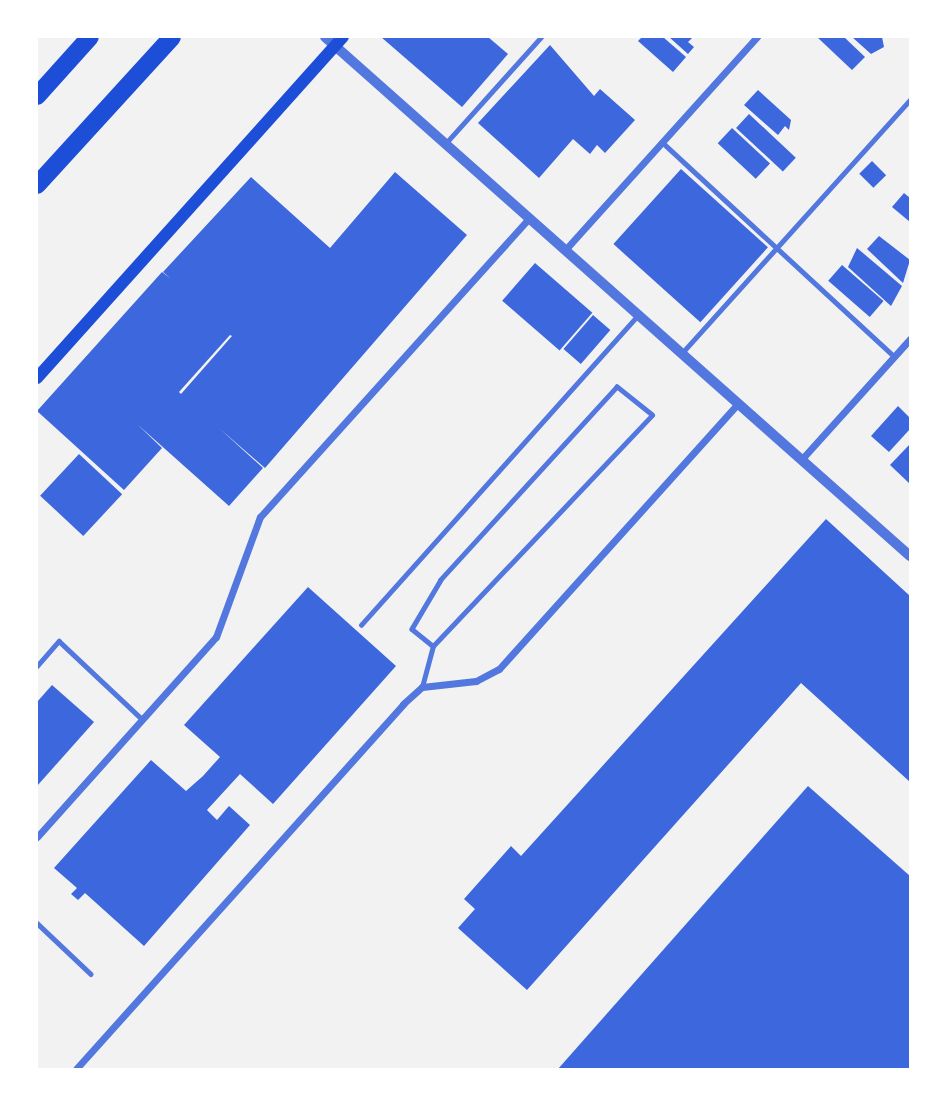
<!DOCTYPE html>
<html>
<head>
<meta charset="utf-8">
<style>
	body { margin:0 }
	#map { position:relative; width:947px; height:1106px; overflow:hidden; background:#f2f2f2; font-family:Helvetica,sans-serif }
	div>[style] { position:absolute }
	.building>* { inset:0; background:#3d67dc; transform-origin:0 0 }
	.service>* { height:4.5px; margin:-2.25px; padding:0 2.25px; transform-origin:2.25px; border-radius:2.25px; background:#5277de }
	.minor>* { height:7px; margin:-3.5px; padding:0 3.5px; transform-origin:3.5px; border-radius:3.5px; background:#5277de }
	.tertiary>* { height:10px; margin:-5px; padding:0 5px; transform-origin:5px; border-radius:5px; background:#5277de }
	.secondary>* { height:12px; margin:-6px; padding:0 6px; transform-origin:6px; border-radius:6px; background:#1d4ed8 }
	.motorway>* { height:18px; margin:-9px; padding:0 9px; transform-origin:9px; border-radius:9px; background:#1d4ed8 }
	span { translate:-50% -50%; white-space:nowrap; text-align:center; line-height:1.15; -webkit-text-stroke:7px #fff; paint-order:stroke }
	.frame { position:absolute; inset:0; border:38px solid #fff; pointer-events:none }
</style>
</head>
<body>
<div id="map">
	<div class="building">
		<i style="clip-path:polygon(381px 37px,488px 37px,508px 54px,462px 107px)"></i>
		<i style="clip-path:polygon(642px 37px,663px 37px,686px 57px,673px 72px,638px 41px)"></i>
		<i style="clip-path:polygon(669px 37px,693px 37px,688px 42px,694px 47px,688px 54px)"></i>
		<i style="clip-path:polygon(817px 37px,844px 37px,865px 57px,852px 70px)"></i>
		<i style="clip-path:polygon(852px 37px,882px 37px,884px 47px,871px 54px)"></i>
		<i style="clip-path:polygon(550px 45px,594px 96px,600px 89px,635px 120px,605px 153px,597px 145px,590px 154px,573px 139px,539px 178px,478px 123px)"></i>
		<i style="clip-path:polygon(758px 90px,791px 120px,789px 130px,785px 126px,778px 135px,744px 105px)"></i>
		<i style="left:749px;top:114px;width:64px;height:19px;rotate:43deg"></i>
		<i style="left:732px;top:128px;width:52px;height:21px;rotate:43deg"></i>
		<i style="left:872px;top:161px;width:20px;height:18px;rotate:45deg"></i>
		<i style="left:681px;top:169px;width:117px;height:101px;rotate:42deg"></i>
		<i style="clip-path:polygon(evenodd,395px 172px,467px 235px,265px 468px,219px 428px,263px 468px,229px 506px,137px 424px,162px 448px,124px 490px,37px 411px,162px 272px,171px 279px,163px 272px,251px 177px,330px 248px,395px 172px,230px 335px,232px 336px,181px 394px,179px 392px,230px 335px)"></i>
		<i style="clip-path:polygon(904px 193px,910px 198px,910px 222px,892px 207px)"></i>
		<i style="clip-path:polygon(879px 236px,910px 260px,903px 283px,867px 249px)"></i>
		<i style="clip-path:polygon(857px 248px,902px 286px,891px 306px,848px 267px)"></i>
		<i style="left:535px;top:263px;width:76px;height:50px;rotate:41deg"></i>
		<i style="left:842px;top:265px;width:55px;height:21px;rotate:41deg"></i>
		<i style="left:593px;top:315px;width:23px;height:45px;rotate:41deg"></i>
		<i style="clip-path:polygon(898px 406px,910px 418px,910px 429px,889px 452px,871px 436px)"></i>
		<i style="clip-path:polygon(910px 444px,910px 484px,890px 465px)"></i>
		<i style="left:79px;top:454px;width:59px;height:57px;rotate:43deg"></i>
		<i style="clip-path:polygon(826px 519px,910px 596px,910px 782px,801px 683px,527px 990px,458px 928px,475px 909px,464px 899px,511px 846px,521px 856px)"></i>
		<i style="clip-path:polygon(308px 587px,396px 666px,273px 804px,240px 774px,207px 810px,217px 820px,229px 806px,250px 825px,144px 946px,85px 893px,78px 900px,71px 894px,77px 888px,54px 868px,151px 760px,186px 791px,203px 776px,220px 757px,184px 725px)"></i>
		<i style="clip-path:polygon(52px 685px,94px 722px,37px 786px,37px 702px)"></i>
		<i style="clip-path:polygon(808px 786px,910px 876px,910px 1069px,558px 1069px)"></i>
	</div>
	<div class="service">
		<i style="left:662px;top:142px;width:316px;rotate:42.7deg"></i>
		<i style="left:446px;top:143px;width:142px;rotate:-48.1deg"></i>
		<i style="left:682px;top:353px;width:341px;rotate:-48deg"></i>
		<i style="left:361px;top:625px;width:414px;rotate:-48.2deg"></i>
		<i style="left:37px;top:666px;width:33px;rotate:-49deg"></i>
		<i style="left:59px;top:641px;width:114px;rotate:43.2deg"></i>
		<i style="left:422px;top:687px;width:42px;rotate:-75deg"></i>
		<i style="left:433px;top:646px;width:318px;rotate:-46.5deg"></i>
		<i style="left:652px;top:415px;width:45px;rotate:-141.3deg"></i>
		<i style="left:617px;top:387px;width:261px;rotate:132.4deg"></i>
		<i style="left:441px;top:580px;width:57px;rotate:120.6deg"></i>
		<i style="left:412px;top:629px;width:27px;rotate:39deg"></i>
		<i style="left:37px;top:923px;width:74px;rotate:43.4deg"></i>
	</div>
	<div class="minor">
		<i style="left:565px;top:250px;width:287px;rotate:-48deg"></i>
		<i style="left:801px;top:460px;width:163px;rotate:-48deg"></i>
		<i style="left:37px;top:837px;width:268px;rotate:-48.2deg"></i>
		<i style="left:216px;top:637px;width:128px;rotate:-69.9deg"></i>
		<i style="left:260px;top:517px;width:402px;rotate:-48deg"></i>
		<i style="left:76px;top:1069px;width:490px;rotate:-48.1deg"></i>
		<i style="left:403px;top:704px;width:25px;rotate:-42deg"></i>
		<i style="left:422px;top:687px;width:54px;rotate:-6.3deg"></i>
		<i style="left:476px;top:681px;width:26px;rotate:-28deg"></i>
		<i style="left:499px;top:669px;width:357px;rotate:-48deg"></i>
	</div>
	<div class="tertiary">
		<i style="left:325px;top:37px;width:782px;rotate:41.58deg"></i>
	</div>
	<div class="secondary">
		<i style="left:37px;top:378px;width:458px;rotate:-48.1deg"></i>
	</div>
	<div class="motorway">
		<i style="left:37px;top:96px;width:79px;rotate:-48.1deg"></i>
		<i style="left:37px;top:185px;width:200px;rotate:-47.6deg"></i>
	</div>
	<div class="frame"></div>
</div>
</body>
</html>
